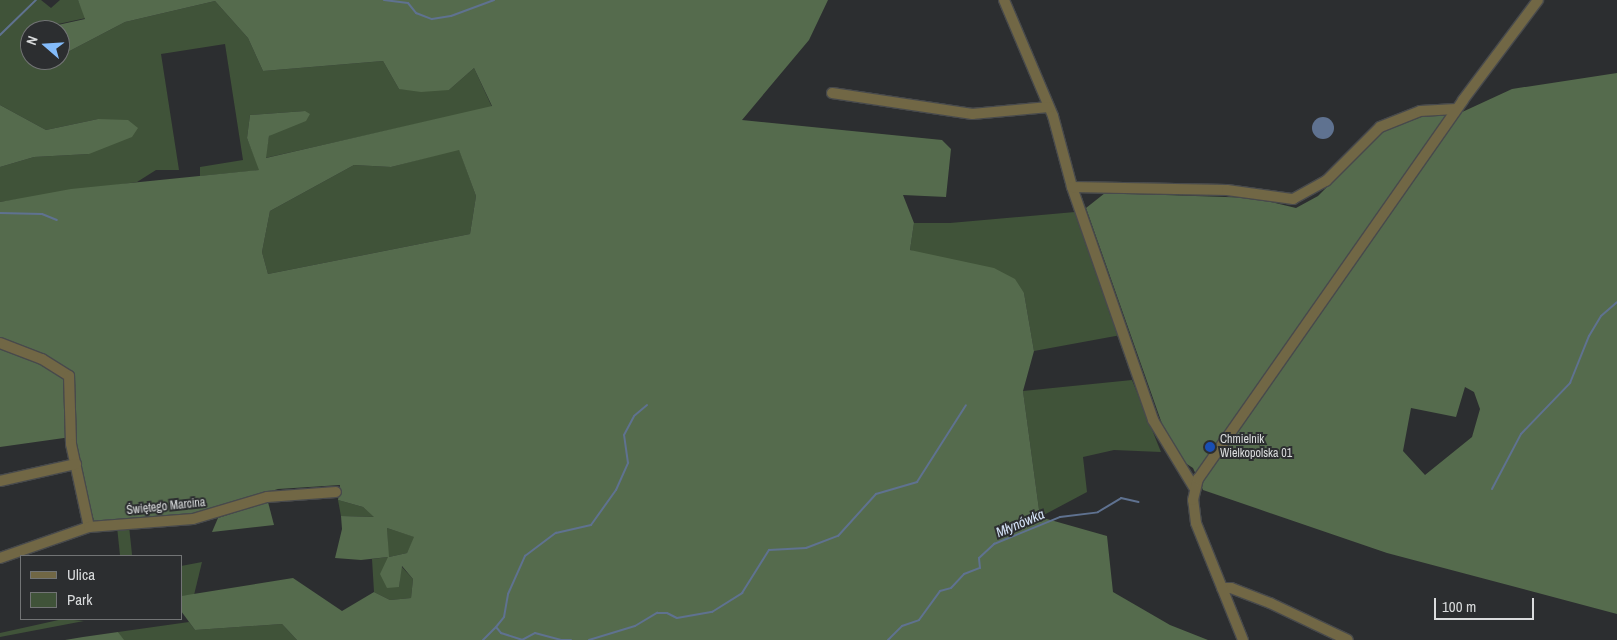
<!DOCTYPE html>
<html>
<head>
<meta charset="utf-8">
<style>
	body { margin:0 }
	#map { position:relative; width:1617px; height:640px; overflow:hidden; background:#2c2e30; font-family:"Archivo Narrow",sans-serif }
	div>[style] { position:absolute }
	.green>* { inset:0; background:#405339; transform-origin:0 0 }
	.forest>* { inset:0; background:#556b4d }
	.water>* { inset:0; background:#5f7290 }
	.round { border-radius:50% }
	.stream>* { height:2px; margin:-1px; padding:0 1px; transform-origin:1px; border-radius:1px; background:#5f7290 }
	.roads { filter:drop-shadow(1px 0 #484a4c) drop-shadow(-1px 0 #484a4c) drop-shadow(0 1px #484a4c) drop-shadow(0 -1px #484a4c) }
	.minor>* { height:10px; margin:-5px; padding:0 5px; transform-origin:5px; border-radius:5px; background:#716745 }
	.dots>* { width:14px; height:14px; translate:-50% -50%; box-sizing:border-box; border:2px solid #2c2e30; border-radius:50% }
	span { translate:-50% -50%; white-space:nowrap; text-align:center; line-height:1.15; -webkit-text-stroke:4px #2c2e30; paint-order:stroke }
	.poi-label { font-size:12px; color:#dadcdd }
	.left { translate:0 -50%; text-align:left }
	.street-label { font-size:12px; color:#dadcdd }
	.water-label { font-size:14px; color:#d3e1f6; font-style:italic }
	.legend { position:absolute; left:20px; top:555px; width:162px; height:65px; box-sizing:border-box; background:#2c2e30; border:1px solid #727475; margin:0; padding:6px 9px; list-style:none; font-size:15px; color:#dadcdd }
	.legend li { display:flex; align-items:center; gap:10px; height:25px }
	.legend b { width:25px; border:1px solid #727475 }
	.north { position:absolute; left:20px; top:20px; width:50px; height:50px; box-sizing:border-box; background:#2c2e30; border:1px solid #727475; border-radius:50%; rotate:289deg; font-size:14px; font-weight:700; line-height:20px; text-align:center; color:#dadcdd }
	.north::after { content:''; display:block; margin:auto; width:18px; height:22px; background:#84bcfb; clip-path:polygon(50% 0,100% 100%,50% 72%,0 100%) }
	.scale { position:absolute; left:1434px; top:598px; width:100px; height:22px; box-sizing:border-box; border:2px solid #dadcdd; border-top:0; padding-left:6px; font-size:15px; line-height:18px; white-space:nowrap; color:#dadcdd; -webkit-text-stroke:4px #2c2e30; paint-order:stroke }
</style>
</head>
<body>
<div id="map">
	<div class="green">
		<i style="clip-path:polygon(0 0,41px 0,51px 8px,60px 0,78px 0,86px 18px,30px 30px,30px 60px,60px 60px,60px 56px,125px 22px,215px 1px,248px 38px,263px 71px,383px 61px,399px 89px,449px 90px,474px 68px,492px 107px,265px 158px,269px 136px,305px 111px,250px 115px,247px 138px,260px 170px,200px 176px,200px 167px,243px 160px,225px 44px,161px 54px,179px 170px,156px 170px,137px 182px,0 202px,0 167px,34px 157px,89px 154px,98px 119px,46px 130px,0 105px)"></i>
		<i style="clip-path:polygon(459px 149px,476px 196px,470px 234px,268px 274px,262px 252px,270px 211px,354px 165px,391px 167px)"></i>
		<i style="clip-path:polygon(1075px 212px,1121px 335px,1034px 351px,1024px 293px,910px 250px,914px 223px,950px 223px)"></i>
		<i style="clip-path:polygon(1132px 380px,1161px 452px,1114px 450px,1083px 457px,1087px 492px,1040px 517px,1023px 391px)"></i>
		<i style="clip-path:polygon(338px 500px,363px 507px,375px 517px,341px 516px)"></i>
		<i style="left:129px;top:526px;width:30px;height:12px;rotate:84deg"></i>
		<i style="clip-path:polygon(387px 528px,415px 537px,407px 553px,389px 557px,399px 587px,401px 566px,413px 579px,411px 598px,390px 600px,374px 592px,372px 559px,388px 557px)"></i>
		<i style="clip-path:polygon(202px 562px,194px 595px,181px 596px,181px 566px)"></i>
		<i style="clip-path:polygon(63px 619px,84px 621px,0 637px,0 633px)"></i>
		<i style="clip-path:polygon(189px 622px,195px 630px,282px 624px,297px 640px,122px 640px,118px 632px)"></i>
	</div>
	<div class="forest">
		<i style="clip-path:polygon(evenodd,78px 0,828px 0,809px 40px,742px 120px,942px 140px,951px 149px,946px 197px,903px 195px,914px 223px,910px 250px,994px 268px,1015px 279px,1024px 293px,1034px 351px,1023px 391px,1040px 517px,1107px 536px,1113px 592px,1170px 625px,1208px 640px,297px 640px,282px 624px,195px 630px,181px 611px,181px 596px,293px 578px,342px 611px,374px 592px,390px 600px,411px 598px,413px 579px,402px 566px,399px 587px,387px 588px,380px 574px,388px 557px,361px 560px,335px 558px,342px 529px,341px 516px,374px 517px,363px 507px,338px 500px,340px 485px,278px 489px,191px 515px,94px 521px,71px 437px,0 447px,0 202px,71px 189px,259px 170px,247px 138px,250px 115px,305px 111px,310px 114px,306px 121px,269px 136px,266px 158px,492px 106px,474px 68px,449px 90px,421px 92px,399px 89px,383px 61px,263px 71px,248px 38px,215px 1px,125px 22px,60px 56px,60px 30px,35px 30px,85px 19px,78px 0,459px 150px,476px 196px,470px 234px,268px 274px,262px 252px,270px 211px,354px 165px,391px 167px,459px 150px,78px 0,387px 528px,414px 537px,407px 553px,389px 557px,387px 528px)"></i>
		<i style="clip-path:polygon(evenodd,1617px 73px,1617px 614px,1387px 553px,1203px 490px,1193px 468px,1179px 459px,1167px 438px,1086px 208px,1105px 193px,1255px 198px,1296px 208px,1318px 196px,1383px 131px,1421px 117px,1460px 113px,1512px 89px,1617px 73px,1465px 387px,1474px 392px,1480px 409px,1472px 437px,1425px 475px,1403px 451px,1411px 408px,1456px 417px,1465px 387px)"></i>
		<i style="clip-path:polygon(0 105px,46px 130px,98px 119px,128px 120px,138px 128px,132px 137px,89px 154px,34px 157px,0 167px)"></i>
		<i style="clip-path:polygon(268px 502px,274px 525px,212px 532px,218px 518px)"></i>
		<i style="clip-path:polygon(118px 632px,124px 640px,65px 640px,83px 637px)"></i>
	</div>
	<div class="water">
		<i class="round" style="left:1312px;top:117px;width:22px;height:22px"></i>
	</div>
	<div class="stream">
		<i style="left:384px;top:0;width:24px;rotate:7deg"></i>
		<i style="left:408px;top:3px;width:13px;rotate:51deg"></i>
		<i style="left:416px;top:13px;width:17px;rotate:21deg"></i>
		<i style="left:432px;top:19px;width:19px;rotate:-9deg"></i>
		<i style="left:451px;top:16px;width:46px;rotate:-20.4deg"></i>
		<i style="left:0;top:35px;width:50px;rotate:-44.2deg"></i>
		<i style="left:0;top:213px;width:42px;rotate:1.4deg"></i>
		<i style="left:42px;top:214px;width:16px;rotate:22deg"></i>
		<i style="left:1492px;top:489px;width:62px;rotate:-62.2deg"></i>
		<i style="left:1521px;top:434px;width:71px;rotate:-46.1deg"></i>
		<i style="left:1570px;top:383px;width:51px;rotate:-68deg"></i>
		<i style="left:1589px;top:336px;width:23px;rotate:-59deg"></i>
		<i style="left:1601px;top:316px;width:21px;rotate:-41deg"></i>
		<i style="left:496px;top:627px;width:13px;rotate:-51deg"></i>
		<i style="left:504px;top:617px;width:23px;rotate:-80deg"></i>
		<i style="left:508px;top:594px;width:42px;rotate:-65.9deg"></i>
		<i style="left:525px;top:556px;width:39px;rotate:-37deg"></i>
		<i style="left:556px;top:533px;width:36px;rotate:-13deg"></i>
		<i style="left:591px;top:525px;width:43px;rotate:-54.5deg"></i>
		<i style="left:616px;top:490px;width:30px;rotate:-66deg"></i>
		<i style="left:628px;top:463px;width:28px;rotate:-98deg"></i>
		<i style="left:624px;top:435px;width:21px;rotate:-62deg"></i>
		<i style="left:634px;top:416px;width:17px;rotate:-40deg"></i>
		<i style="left:483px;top:640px;width:18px;rotate:-45deg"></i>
		<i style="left:496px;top:627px;width:8px;rotate:50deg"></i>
		<i style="left:501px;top:633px;width:22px;rotate:18deg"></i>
		<i style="left:522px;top:640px;width:15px;rotate:-28deg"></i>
		<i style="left:535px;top:633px;width:27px;rotate:15deg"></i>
		<i style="left:561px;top:640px;width:10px"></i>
		<i style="left:589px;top:640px;width:48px;rotate:-16.9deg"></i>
		<i style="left:635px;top:626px;width:26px;rotate:-31deg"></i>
		<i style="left:657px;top:613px;width:10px"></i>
		<i style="left:667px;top:613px;width:11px;rotate:27deg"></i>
		<i style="left:677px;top:618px;width:36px;rotate:-10deg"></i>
		<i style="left:712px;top:612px;width:36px;rotate:-32deg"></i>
		<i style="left:742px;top:593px;width:51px;rotate:-57.9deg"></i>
		<i style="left:769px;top:550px;width:37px;rotate:-3deg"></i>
		<i style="left:806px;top:548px;width:34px;rotate:-21deg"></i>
		<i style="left:838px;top:536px;width:57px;rotate:-47.9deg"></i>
		<i style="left:876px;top:494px;width:43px;rotate:-16.3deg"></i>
		<i style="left:917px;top:482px;width:91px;rotate:-57.5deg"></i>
		<i style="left:888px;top:640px;width:20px;rotate:-45deg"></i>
		<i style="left:902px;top:626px;width:18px;rotate:-19deg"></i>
		<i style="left:919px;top:620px;width:36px;rotate:-54deg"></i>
		<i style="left:940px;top:591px;width:11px;rotate:-15deg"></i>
		<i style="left:951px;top:588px;width:19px;rotate:-47deg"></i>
		<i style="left:964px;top:574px;width:17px;rotate:-21deg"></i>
		<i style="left:980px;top:568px;width:10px;rotate:-96deg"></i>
		<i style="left:979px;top:558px;width:21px;rotate:-43deg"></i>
		<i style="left:994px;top:544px;width:71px;rotate:-22.2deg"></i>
		<i style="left:1060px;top:517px;width:38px;rotate:-7deg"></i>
		<i style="left:1098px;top:512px;width:27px;rotate:-31deg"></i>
		<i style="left:1121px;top:498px;width:18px;rotate:13deg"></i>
	</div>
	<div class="roads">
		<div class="minor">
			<i style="left:1004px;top:0;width:126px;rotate:67.1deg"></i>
			<i style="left:1053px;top:116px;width:73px;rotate:75deg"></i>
			<i style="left:1072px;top:187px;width:247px;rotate:70.8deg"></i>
			<i style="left:1153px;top:420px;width:81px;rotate:58.7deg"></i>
			<i style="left:832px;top:93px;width:142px;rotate:8.5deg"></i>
			<i style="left:972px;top:114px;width:77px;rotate:-5.2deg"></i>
			<i style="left:1072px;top:187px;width:155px;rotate:1.1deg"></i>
			<i style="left:1227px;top:190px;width:67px;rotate:7.8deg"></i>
			<i style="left:1293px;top:199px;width:38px;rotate:-29deg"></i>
			<i style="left:1326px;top:181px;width:76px;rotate:-45deg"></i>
			<i style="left:1380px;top:127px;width:43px;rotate:-21.8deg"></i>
			<i style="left:1420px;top:111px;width:36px;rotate:-3deg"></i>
			<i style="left:0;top:343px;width:45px;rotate:20.9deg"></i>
			<i style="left:42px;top:359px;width:32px;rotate:32deg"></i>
			<i style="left:69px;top:376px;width:68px;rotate:88.3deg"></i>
			<i style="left:71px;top:444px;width:85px;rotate:77.8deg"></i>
			<i style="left:0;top:481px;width:78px;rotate:-12.6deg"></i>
			<i style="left:0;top:558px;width:94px;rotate:-19.2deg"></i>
			<i style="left:89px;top:527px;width:104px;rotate:-4.4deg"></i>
			<i style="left:193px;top:519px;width:77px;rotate:-16.6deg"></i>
			<i style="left:267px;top:497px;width:69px;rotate:-4.1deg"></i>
			<i style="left:1222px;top:588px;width:9px"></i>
			<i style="left:1231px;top:588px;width:42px;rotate:21deg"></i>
			<i style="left:1270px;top:603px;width:86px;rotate:25.4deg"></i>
			<i style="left:1243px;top:640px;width:126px;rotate:-111.9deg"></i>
			<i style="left:1196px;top:523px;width:23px;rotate:-97deg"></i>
			<i style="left:1193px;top:500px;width:22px;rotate:-77deg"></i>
			<i style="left:1198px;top:479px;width:462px;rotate:-55deg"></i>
			<i style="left:1463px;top:100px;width:125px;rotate:-53.1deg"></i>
		</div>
	</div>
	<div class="dots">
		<i style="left:1210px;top:447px;background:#1a4fb4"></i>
	</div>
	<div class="poi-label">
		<span class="left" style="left:1220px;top:447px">Chmielnik<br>Wielkopolska 01</span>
	</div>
	<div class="street-label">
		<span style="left:166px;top:507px;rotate:-6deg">Świętego Marcina</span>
	</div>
	<div class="water-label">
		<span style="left:1020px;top:523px;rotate:-23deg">Młynówka</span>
	</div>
	<ul class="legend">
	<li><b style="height:6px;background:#716745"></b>Ulica</li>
	<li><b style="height:14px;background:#405339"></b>Park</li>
	</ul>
	<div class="north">N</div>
	<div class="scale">100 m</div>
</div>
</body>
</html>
